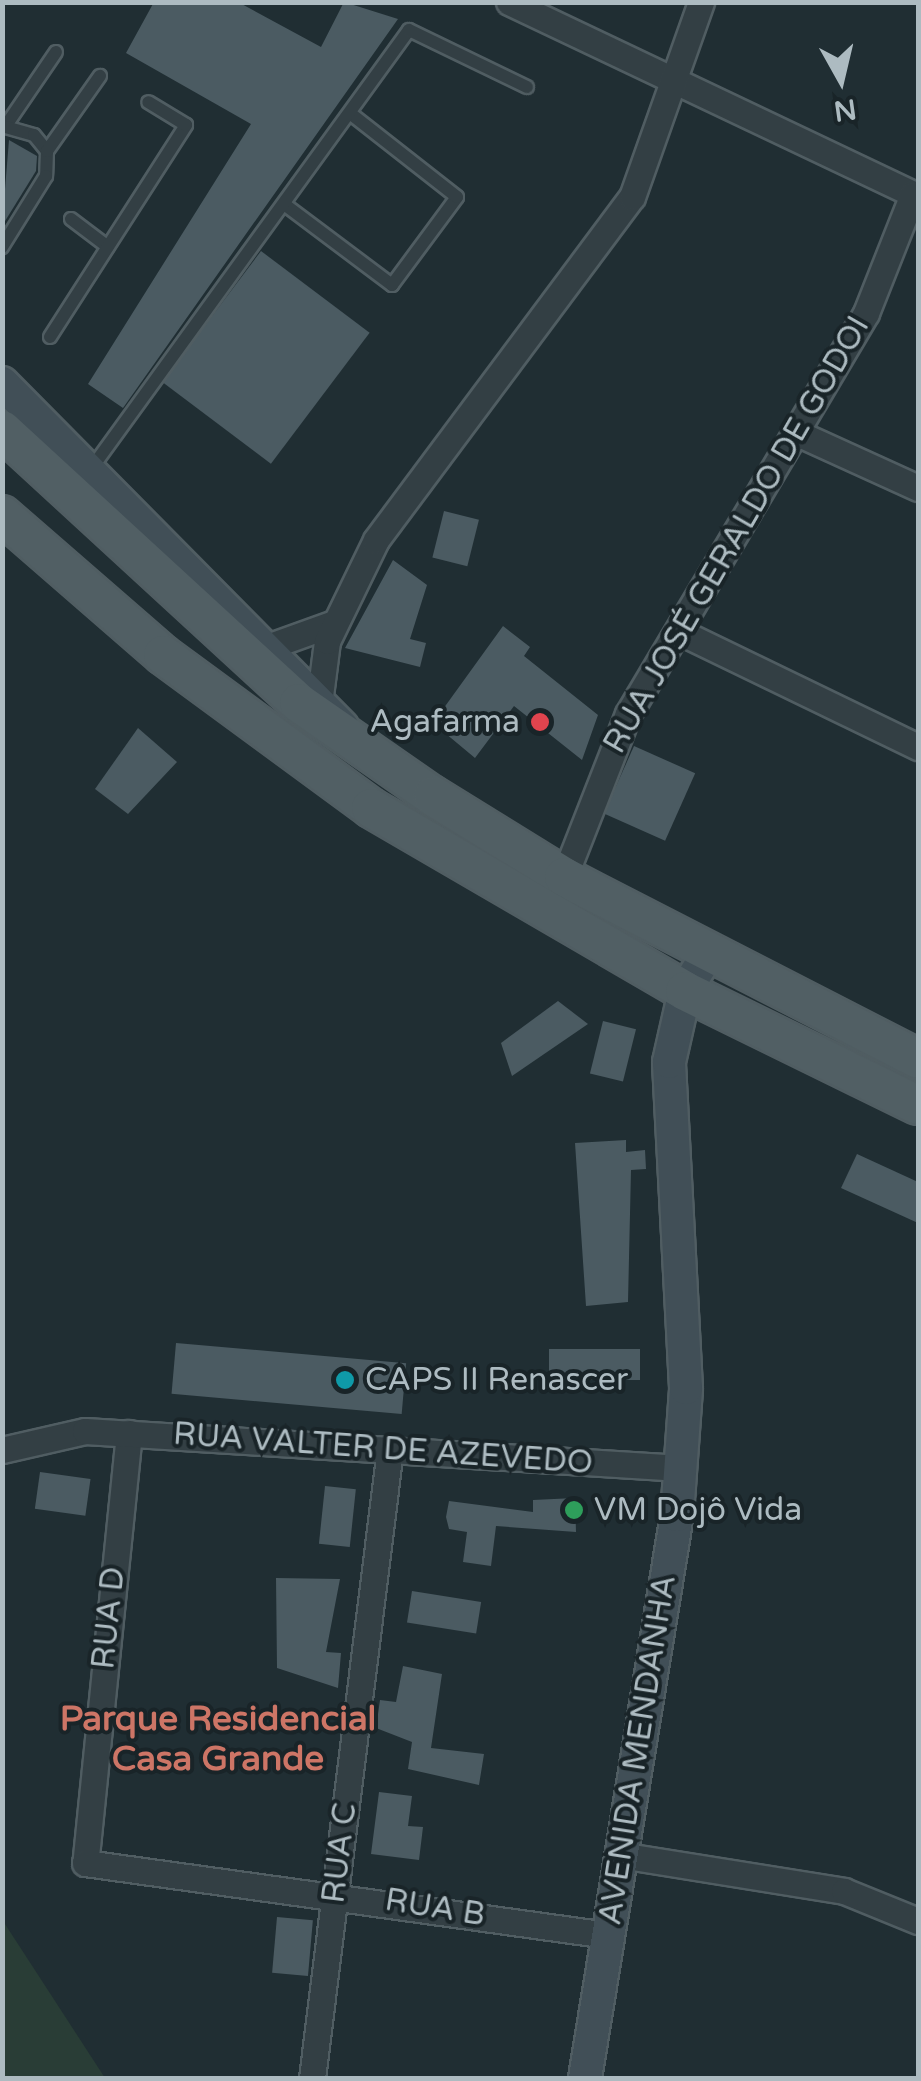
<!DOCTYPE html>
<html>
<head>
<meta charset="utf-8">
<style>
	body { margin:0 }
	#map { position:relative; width:921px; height:2081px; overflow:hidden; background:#202e33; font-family:"Varela Round",sans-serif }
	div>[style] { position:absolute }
	.green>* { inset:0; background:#293d36 }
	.building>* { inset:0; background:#4b5b62; transform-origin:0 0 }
	.roads { filter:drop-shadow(2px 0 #505d62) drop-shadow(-2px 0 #505d62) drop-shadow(0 2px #505d62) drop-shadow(0 -2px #505d62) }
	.lane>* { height:12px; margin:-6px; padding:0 6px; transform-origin:6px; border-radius:6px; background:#333f44 }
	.street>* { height:25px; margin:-12.5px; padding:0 12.5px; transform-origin:12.5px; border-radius:12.5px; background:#333f44 }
	.secondary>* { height:32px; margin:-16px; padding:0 16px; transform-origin:16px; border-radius:16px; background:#414f57 }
	.primary>* { height:38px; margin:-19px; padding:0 19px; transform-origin:19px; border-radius:19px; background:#515f64 }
	.dots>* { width:28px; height:28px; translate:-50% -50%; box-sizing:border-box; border:5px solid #192428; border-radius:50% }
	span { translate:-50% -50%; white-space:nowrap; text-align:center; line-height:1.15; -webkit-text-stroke:8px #192428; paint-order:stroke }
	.street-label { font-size:32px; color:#adbbc1 }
	.poi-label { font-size:32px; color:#adbbc1 }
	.right { translate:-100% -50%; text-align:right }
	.left { translate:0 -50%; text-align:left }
	.neighbourhood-label { font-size:35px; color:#cd7566; font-weight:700 }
	.frame { position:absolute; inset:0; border:5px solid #adbbc1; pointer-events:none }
	.north { position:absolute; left:791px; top:30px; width:100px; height:100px; -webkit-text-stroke:8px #192428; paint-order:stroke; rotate:172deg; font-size:28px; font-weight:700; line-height:40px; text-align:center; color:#adbbc1 }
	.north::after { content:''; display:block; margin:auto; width:35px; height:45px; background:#adbbc1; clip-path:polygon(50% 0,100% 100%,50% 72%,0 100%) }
</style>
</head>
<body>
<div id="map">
	<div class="green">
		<i style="clip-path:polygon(3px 1921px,105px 2078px,3px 2078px)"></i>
	</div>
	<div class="building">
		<i style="clip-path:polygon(154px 2px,238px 2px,321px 47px,344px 2px,398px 19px,123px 408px,88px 384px,251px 124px,126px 53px)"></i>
		<i style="clip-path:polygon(9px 140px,37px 156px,36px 171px,2px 226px)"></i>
		<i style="left:261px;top:251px;width:136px;height:164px;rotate:37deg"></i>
		<i style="left:444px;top:511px;width:36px;height:48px;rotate:14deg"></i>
		<i style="clip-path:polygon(393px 560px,427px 585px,410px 639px,426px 643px,420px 667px,345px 648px)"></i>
		<i style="clip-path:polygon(503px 626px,530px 647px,524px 656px,598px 715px,582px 760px,514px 706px,475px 758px,433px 723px)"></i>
		<i style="clip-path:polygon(138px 728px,177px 762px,128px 814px,95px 789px)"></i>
		<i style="left:634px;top:746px;width:67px;height:74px;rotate:24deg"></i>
		<i style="clip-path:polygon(558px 1001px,588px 1024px,512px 1076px,501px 1043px)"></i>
		<i style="left:603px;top:1021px;width:34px;height:54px;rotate:14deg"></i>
		<i style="clip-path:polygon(626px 1140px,626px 1152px,645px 1150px,646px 1169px,631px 1170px,628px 1302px,586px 1306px,575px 1143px)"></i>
		<i style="clip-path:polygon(857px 1154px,918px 1182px,918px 1223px,841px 1188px)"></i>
		<i style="left:176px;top:1343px;width:231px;height:51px;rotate:5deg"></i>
		<i style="left:549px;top:1349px;width:91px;height:31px"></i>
		<i style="left:40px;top:1472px;width:51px;height:37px;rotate:8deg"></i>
		<i style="left:325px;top:1486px;width:31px;height:58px;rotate:6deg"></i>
		<i style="clip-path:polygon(575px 1498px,576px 1532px,496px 1526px,491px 1566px,463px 1562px,467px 1532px,449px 1529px,446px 1517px,449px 1501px,533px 1512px,533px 1500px)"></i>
		<i style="clip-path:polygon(276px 1578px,340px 1579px,326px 1652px,341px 1653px,338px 1688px,277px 1668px)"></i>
		<i style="left:412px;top:1591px;width:70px;height:32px;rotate:9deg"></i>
		<i style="clip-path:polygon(403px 1666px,442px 1674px,431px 1748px,484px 1754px,479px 1785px,408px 1769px,412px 1742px,376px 1728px,380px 1700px,396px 1702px)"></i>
		<i style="clip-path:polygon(379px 1792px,412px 1796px,408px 1826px,423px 1827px,419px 1860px,371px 1854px)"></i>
		<i style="left:277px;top:1917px;width:36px;height:56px;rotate:5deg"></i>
	</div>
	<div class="roads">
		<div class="lane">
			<i style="left:7px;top:124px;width:87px;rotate:-55.8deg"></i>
			<i style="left:2px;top:126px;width:33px;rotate:16deg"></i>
			<i style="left:34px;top:135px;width:21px;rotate:51deg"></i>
			<i style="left:47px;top:151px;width:25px;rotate:92deg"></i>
			<i style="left:46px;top:176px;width:84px;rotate:121.8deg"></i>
			<i style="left:47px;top:151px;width:92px;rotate:-54.8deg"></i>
			<i style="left:284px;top:204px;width:135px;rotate:36.9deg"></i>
			<i style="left:392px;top:285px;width:109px;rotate:-53.5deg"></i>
			<i style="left:457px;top:197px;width:135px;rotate:-141.9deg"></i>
			<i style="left:71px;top:219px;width:46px;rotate:37.1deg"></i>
			<i style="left:50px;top:337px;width:252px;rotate:-57.3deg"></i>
			<i style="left:186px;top:125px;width:44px;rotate:-148.8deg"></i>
			<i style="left:91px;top:469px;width:542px;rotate:-54.08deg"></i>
			<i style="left:409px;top:30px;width:131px;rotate:25.8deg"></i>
		</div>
		<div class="street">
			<i style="left:509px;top:2px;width:453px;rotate:25.4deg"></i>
			<i style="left:795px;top:432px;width:135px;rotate:24.5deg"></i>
			<i style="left:678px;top:631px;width:267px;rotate:25.8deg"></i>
			<i style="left:270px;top:646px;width:68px;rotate:-19.8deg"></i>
			<i style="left:320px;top:696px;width:55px;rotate:-82.7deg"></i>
			<i style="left:327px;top:641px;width:112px;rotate:-64.1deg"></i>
			<i style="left:376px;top:540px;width:428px;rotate:-53.3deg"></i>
			<i style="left:632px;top:197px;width:207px;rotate:-70.5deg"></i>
			<i style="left:564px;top:877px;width:175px;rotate:-68.6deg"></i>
			<i style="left:628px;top:714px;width:466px;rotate:-59.3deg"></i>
			<i style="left:866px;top:313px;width:128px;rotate:-68.4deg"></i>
			<i style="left:129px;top:1433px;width:432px;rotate:95.8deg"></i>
			<i style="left:85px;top:1863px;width:527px;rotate:7.85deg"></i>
			<i style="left:2px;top:1450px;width:85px;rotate:-12.9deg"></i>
			<i style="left:85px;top:1431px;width:597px;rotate:3.55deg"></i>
			<i style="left:620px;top:1855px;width:227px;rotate:9.1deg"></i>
			<i style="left:844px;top:1891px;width:80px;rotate:22.1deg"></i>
			<i style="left:312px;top:2078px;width:634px;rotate:-82.93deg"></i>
		</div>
		<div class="secondary">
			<i style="left:2px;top:383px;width:484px;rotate:45.3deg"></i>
			<i style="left:585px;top:2078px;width:570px;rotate:-80.72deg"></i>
			<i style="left:677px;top:1515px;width:127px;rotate:-85.9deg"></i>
			<i style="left:686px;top:1388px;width:326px;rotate:-93deg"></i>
			<i style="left:669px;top:1062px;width:73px;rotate:-77.3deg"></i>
			<i style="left:685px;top:991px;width:48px;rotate:-58.6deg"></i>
		</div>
		<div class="primary">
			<i style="left:2px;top:430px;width:403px;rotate:42.6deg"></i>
			<i style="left:299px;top:703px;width:163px;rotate:34.8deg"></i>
			<i style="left:433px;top:796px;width:154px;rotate:31.7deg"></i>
			<i style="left:564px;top:877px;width:398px;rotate:27.2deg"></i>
			<i style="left:2px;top:515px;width:213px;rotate:41deg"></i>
			<i style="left:163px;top:655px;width:258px;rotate:36.3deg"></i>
			<i style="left:371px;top:808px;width:363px;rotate:30.2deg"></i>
			<i style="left:685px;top:991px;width:259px;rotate:26.1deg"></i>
		</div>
	</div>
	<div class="dots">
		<i style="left:540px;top:722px;background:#e0444e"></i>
		<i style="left:345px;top:1380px;background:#0f9aa8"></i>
		<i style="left:574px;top:1510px;background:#2e9e5b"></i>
	</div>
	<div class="street-label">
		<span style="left:737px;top:535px;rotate:-60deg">RUA JOSÉ GERALDO DE GODOI</span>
		<span style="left:383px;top:1449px;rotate:4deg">RUA VALTER DE AZEVEDO</span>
		<span style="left:109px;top:1618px;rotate:-84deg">RUA D</span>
		<span style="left:638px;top:1750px;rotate:-81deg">AVENIDA MENDANHA</span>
		<span style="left:340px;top:1853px;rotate:-83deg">RUA C</span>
		<span style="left:435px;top:1908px;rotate:9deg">RUA B</span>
	</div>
	<div class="poi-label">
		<span class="right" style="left:520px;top:722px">Agafarma</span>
		<span class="left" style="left:365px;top:1380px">CAPS II Renascer</span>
		<span class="left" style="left:594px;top:1510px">VM Dojô Vida</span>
	</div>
	<div class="neighbourhood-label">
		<span style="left:218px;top:1739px">Parque Residencial<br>Casa Grande</span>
	</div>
	<div class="frame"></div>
	<div class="north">N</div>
</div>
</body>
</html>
